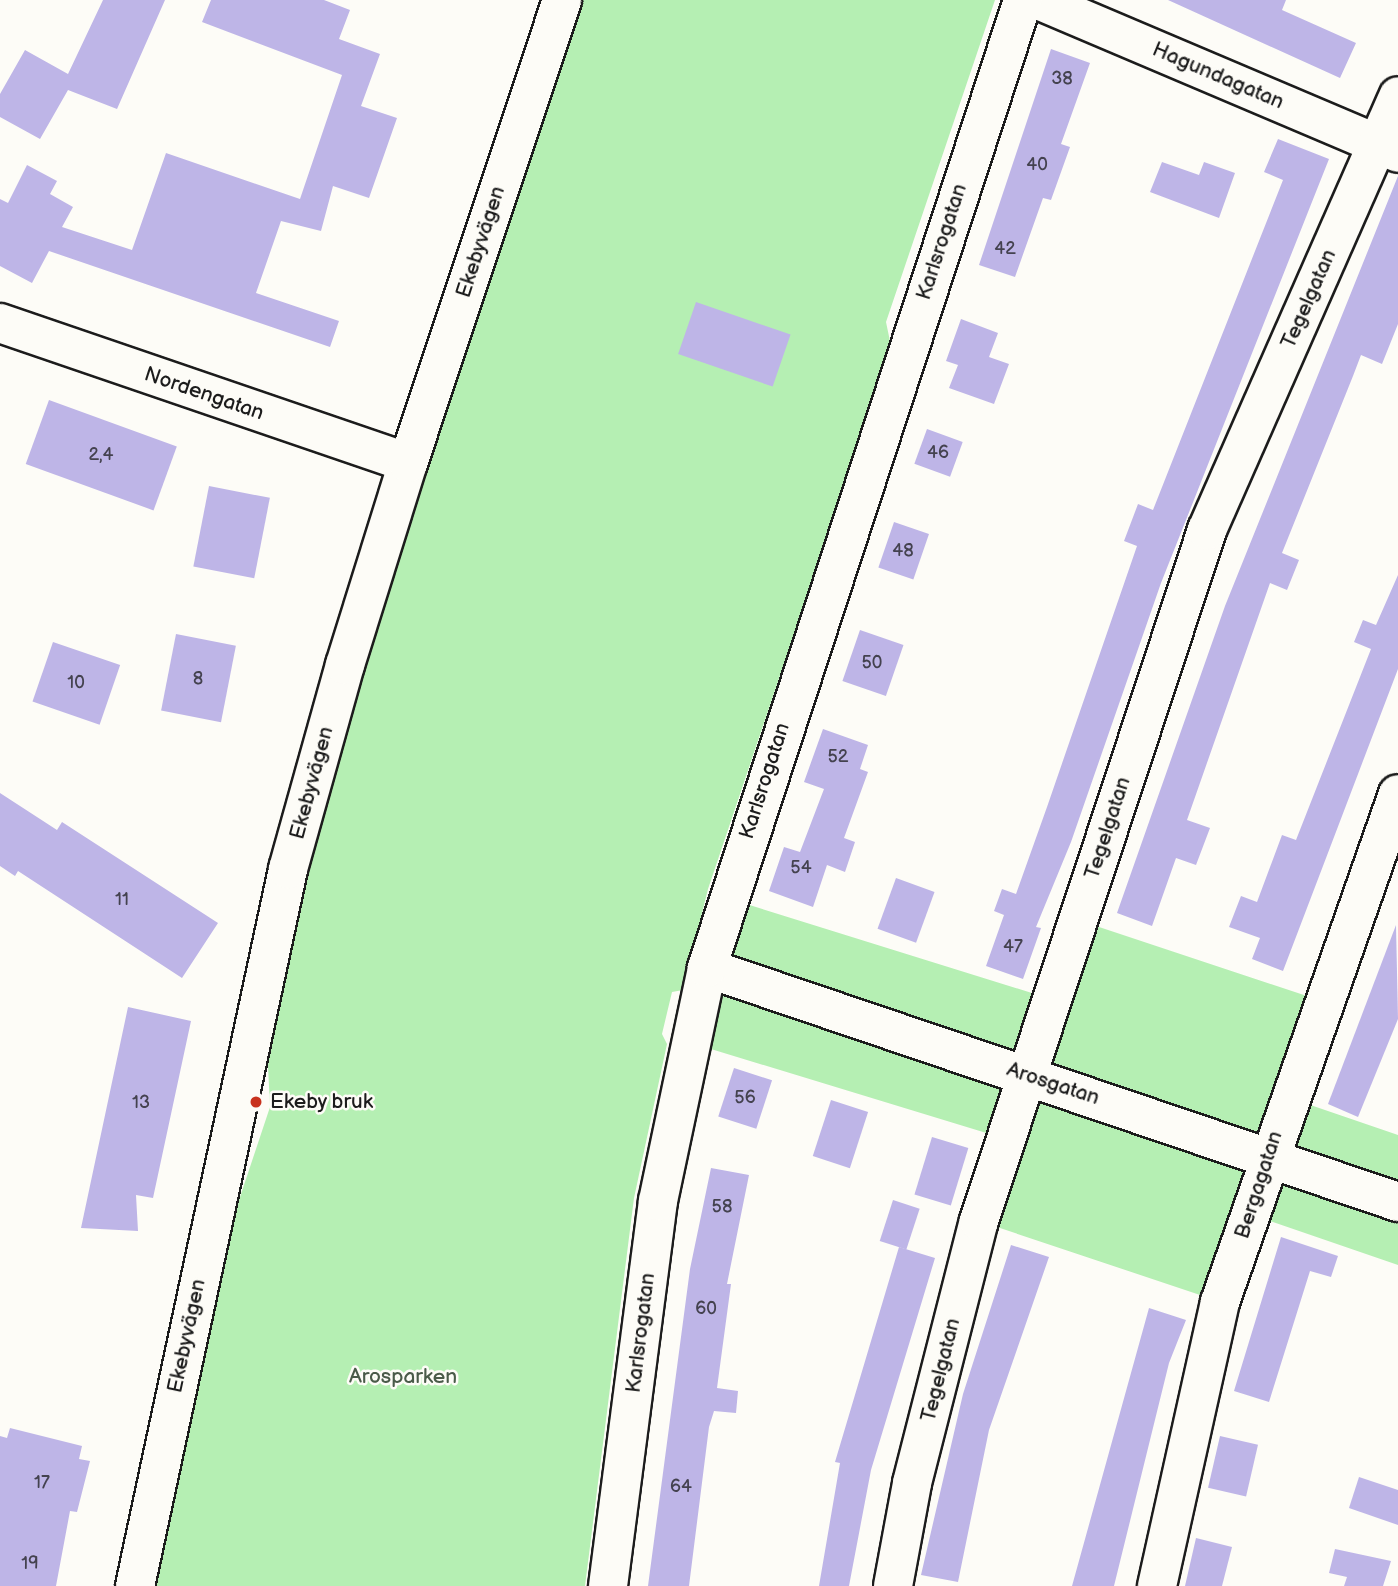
<!DOCTYPE html>
<html>
<head>
<meta charset="utf-8">
<style>
	body { margin:0 }
	#map { position:relative; width:1398px; height:1586px; overflow:hidden; background:#fdfcf7; font-family:"Balsamiq Sans",sans-serif }
	div>[style] { position:absolute }
	.green>* { inset:0; background:#b5efb3 }
	.building>* { inset:0; background:#beb5e7; transform-origin:0 0 }
	.roads { filter:drop-shadow(2px 0 #1c1c1c) drop-shadow(-2px 0 #1c1c1c) drop-shadow(0 2px #1c1c1c) drop-shadow(0 -2px #1c1c1c) }
	.minor>* { height:38px; margin:-19px; padding:0 19px; transform-origin:19px; border-radius:19px; background:#fdfcf7 }
	.dots>* { width:19px; height:19px; translate:-50% -50%; box-sizing:border-box; border:4px solid #fdfcf7; border-radius:50% }
	span { translate:-50% -50%; white-space:nowrap; text-align:center; line-height:1.15; -webkit-text-stroke:5px #fdfcf7; paint-order:stroke }
	.number-label { font-size:18px; color:#44424f }
	.number-label span { -webkit-text-stroke-width:0 }
	.street-label { font-size:21px; color:#1c1c1c }
	.poi-label { font-size:21px; color:#1c1c1c }
	.left { translate:0 -50%; text-align:left }
	.park-label { font-size:21px; color:#4a5b49 }
</style>
</head>
<body>
<div id="map">
	<div class="green">
		<i style="clip-path:polygon(581px 0,995px 0,886px 322px,891px 346px,708px 889px,683px 990px,672px 992px,662px 1034px,667px 1044px,634px 1198px,585px 1586px,149px 1586px,210px 1287px,270px 1107px,266px 1025px,299px 892px,424px 470px)"></i>
		<i style="clip-path:polygon(727px 898px,1051px 999px,1078px 920px,1322px 1001px,1287px 1097px,1398px 1135px,1398px 1265px,1250px 1214px,1212px 1299px,979px 1221px,1006px 1139px,688px 1042px)"></i>
	</div>
	<div class="building">
		<i style="clip-path:polygon(103px 0,165px 0,117px 109px,68px 90px,40px 139px,0 117px,0 94px,25px 50px,68px 74px)"></i>
		<i style="clip-path:polygon(211px 0,324px 0,350px 10px,339px 39px,380px 54px,361px 106px,397px 118px,369px 198px,333px 186px,321px 231px,281px 221px,256px 293px,339px 321px,330px 347px,49px 251px,32px 283px,0 266px,0 199px,8px 203px,27px 165px,57px 181px,50px 194px,73px 207px,62px 227px,132px 250px,166px 153px,300px 199px,342px 75px,202px 22px)"></i>
		<i style="clip-path:polygon(1168px 0,1286px 0,1282px 10px,1356px 43px,1340px 78px)"></i>
		<i style="clip-path:polygon(1051px 49px,1090px 63px,1061px 144px,1070px 147px,1051px 200px,1043px 198px,1015px 277px,979px 265px)"></i>
		<i style="clip-path:polygon(1278px 139px,1329px 159px,1161px 583px,1071px 842px,1036px 927px,1041px 928px,1023px 979px,986px 966px,1004px 915px,994px 911px,1002px 889px,1016px 894px,1047px 807px,1137px 546px,1124px 541px,1138px 504px,1153px 510px,1283px 180px,1264px 172px)"></i>
		<i style="clip-path:polygon(1162px 162px,1199px 175px,1204px 162px,1235px 173px,1219px 218px,1150px 192px)"></i>
		<i style="clip-path:polygon(1398px 176px,1398px 324px,1382px 364px,1361px 355px,1353px 376px,1282px 553px,1299px 560px,1287px 590px,1270px 583px,1187px 820px,1210px 828px,1196px 865px,1176px 858px,1152px 926px,1117px 913px,1225px 606px)"></i>
		<i style="left:696px;top:302px;width:100px;height:55px;rotate:19deg"></i>
		<i style="clip-path:polygon(961px 319px,998px 333px,989px 357px,1009px 364px,994px 404px,949px 388px,958px 365px,946px 361px)"></i>
		<i style="left:49px;top:400px;width:136px;height:68px;rotate:20deg"></i>
		<i style="left:927px;top:429px;width:38px;height:37px;rotate:20deg"></i>
		<i style="left:209px;top:486px;width:62px;height:82px;rotate:11deg"></i>
		<i style="left:894px;top:522px;width:37px;height:48px;rotate:19deg"></i>
		<i style="clip-path:polygon(1398px 575px,1398px 669px,1283px 971px,1252px 959px,1260px 938px,1229px 927px,1241px 896px,1257px 902px,1282px 835px,1296px 840px,1371px 649px,1354px 642px,1363px 620px,1376px 625px)"></i>
		<i style="left:860px;top:630px;width:46px;height:54px;rotate:19deg"></i>
		<i style="left:176px;top:634px;width:61px;height:78px;rotate:11deg"></i>
		<i style="left:53px;top:642px;width:71px;height:63px;rotate:19deg"></i>
		<i style="clip-path:polygon(823px 729px,868px 745px,860px 769px,868px 772px,844px 838px,855px 842px,845px 872px,827px 865px,813px 907px,769px 891px,784px 847px,800px 852px,824px 789px,804px 782px)"></i>
		<i style="clip-path:polygon(0 793px,57px 830px,62px 822px,218px 923px,182px 978px,18px 871px,15px 876px,0 866px)"></i>
		<i style="left:896px;top:878px;width:41px;height:54px;rotate:20deg"></i>
		<i style="clip-path:polygon(1396px 925px,1398px 1019px,1358px 1117px,1328px 1104px)"></i>
		<i style="clip-path:polygon(128px 1007px,191px 1021px,153px 1198px,136px 1195px,138px 1231px,81px 1228px)"></i>
		<i style="left:734px;top:1068px;width:40px;height:51px;rotate:18deg"></i>
		<i style="left:831px;top:1100px;width:39px;height:59px;rotate:18deg"></i>
		<i style="left:932px;top:1137px;width:38px;height:60px;rotate:17deg"></i>
		<i style="clip-path:polygon(711px 1168px,749px 1175px,727px 1284px,731px 1284px,717px 1388px,738px 1391px,736px 1413px,714px 1411px,709px 1427px,689px 1586px,648px 1586px,690px 1269px)"></i>
		<i style="left:893px;top:1200px;width:28px;height:43px;rotate:18deg"></i>
		<i style="clip-path:polygon(1281px 1237px,1338px 1256px,1331px 1277px,1310px 1271px,1269px 1402px,1234px 1391px)"></i>
		<i style="clip-path:polygon(1011px 1245px,1049px 1257px,989px 1430px,958px 1582px,921px 1575px,963px 1394px)"></i>
		<i style="clip-path:polygon(899px 1247px,935px 1258px,871px 1470px,849px 1586px,819px 1586px,840px 1463px,835px 1462px)"></i>
		<i style="clip-path:polygon(1149px 1308px,1186px 1320px,1169px 1363px,1114px 1586px,1072px 1586px)"></i>
		<i style="clip-path:polygon(10px 1428px,82px 1446px,79px 1459px,90px 1461px,77px 1512px,70px 1511px,56px 1586px,0 1586px,0 1436px,7px 1438px)"></i>
		<i style="left:1220px;top:1436px;width:39px;height:53px;rotate:13deg"></i>
		<i style="clip-path:polygon(1359px 1477px,1398px 1490px,1398px 1525px,1349px 1508px)"></i>
		<i style="clip-path:polygon(1196px 1538px,1232px 1547px,1222px 1586px,1185px 1586px)"></i>
		<i style="clip-path:polygon(1335px 1549px,1391px 1561px,1383px 1586px,1344px 1586px,1347px 1577px,1329px 1573px)"></i>
	</div>
	<div class="roads">
		<div class="minor">
			<i style="left:1038px;top:0;width:391px;rotate:23deg"></i>
			<i style="left:0;top:323px;width:431px;rotate:18.9deg"></i>
			<i style="left:707px;top:968px;width:730px;rotate:18.71deg"></i>
			<i style="left:135px;top:1586px;width:733px;rotate:-77.95deg"></i>
			<i style="left:288px;top:869px;width:212px;rotate:-74.4deg"></i>
			<i style="left:345px;top:665px;width:212px;rotate:-72.7deg"></i>
			<i style="left:408px;top:463px;width:488px;rotate:-71.6deg"></i>
			<i style="left:608px;top:1586px;width:388px;rotate:-82.6deg"></i>
			<i style="left:658px;top:1201px;width:238px;rotate:-78.1deg"></i>
			<i style="left:707px;top:968px;width:1018px;rotate:-71.92deg"></i>
			<i style="left:893px;top:1586px;width:105px;rotate:-79.5deg"></i>
			<i style="left:912px;top:1483px;width:270px;rotate:-75.7deg"></i>
			<i style="left:979px;top:1221px;width:728px;rotate:-71.74deg"></i>
			<i style="left:1207px;top:530px;width:474px;rotate:-66.2deg"></i>
			<i style="left:1157px;top:1586px;width:291px;rotate:-77.5deg"></i>
			<i style="left:1220px;top:1302px;width:538px;rotate:-70.69deg"></i>
		</div>
	</div>
	<div class="dots">
		<i style="left:256px;top:1102px;background:#c8321e"></i>
	</div>
	<div class="number-label">
		<span style="left:1062px;top:79px">38</span>
		<span style="left:1037px;top:165px">40</span>
		<span style="left:1005px;top:249px">42</span>
		<span style="left:938px;top:453px">46</span>
		<span style="left:101px;top:455px">2,4</span>
		<span style="left:903px;top:551px">48</span>
		<span style="left:872px;top:663px">50</span>
		<span style="left:198px;top:679px">8</span>
		<span style="left:76px;top:683px">10</span>
		<span style="left:838px;top:757px">52</span>
		<span style="left:801px;top:868px">54</span>
		<span style="left:122px;top:900px">11</span>
		<span style="left:1013px;top:947px">47</span>
		<span style="left:745px;top:1098px">56</span>
		<span style="left:141px;top:1103px">13</span>
		<span style="left:722px;top:1207px">58</span>
		<span style="left:706px;top:1309px">60</span>
		<span style="left:42px;top:1483px">17</span>
		<span style="left:681px;top:1487px">64</span>
		<span style="left:30px;top:1564px">19</span>
	</div>
	<div class="street-label">
		<span style="left:1218px;top:76px;rotate:23deg">Hagundagatan</span>
		<span style="left:481px;top:242px;rotate:-72deg">Ekebyvägen</span>
		<span style="left:942px;top:242px;rotate:-72deg">Karlsrogatan</span>
		<span style="left:1309px;top:299px;rotate:-66deg">Tegelgatan</span>
		<span style="left:204px;top:394px;rotate:19deg">Nordengatan</span>
		<span style="left:765px;top:781px;rotate:-72deg">Karlsrogatan</span>
		<span style="left:312px;top:783px;rotate:-75deg">Ekebyvägen</span>
		<span style="left:1108px;top:828px;rotate:-72deg">Tegelgatan</span>
		<span style="left:1053px;top:1084px;rotate:18deg">Arosgatan</span>
		<span style="left:1259px;top:1185px;rotate:-72deg">Bergagatan</span>
		<span style="left:641px;top:1333px;rotate:-83deg">Karlsrogatan</span>
		<span style="left:187px;top:1336px;rotate:-78deg">Ekebyvägen</span>
		<span style="left:941px;top:1370px;rotate:-76deg">Tegelgatan</span>
	</div>
	<div class="poi-label">
		<span class="left" style="left:270px;top:1102px">Ekeby bruk</span>
	</div>
	<div class="park-label">
		<span style="left:403px;top:1377px">Arosparken</span>
	</div>
</div>
</body>
</html>
